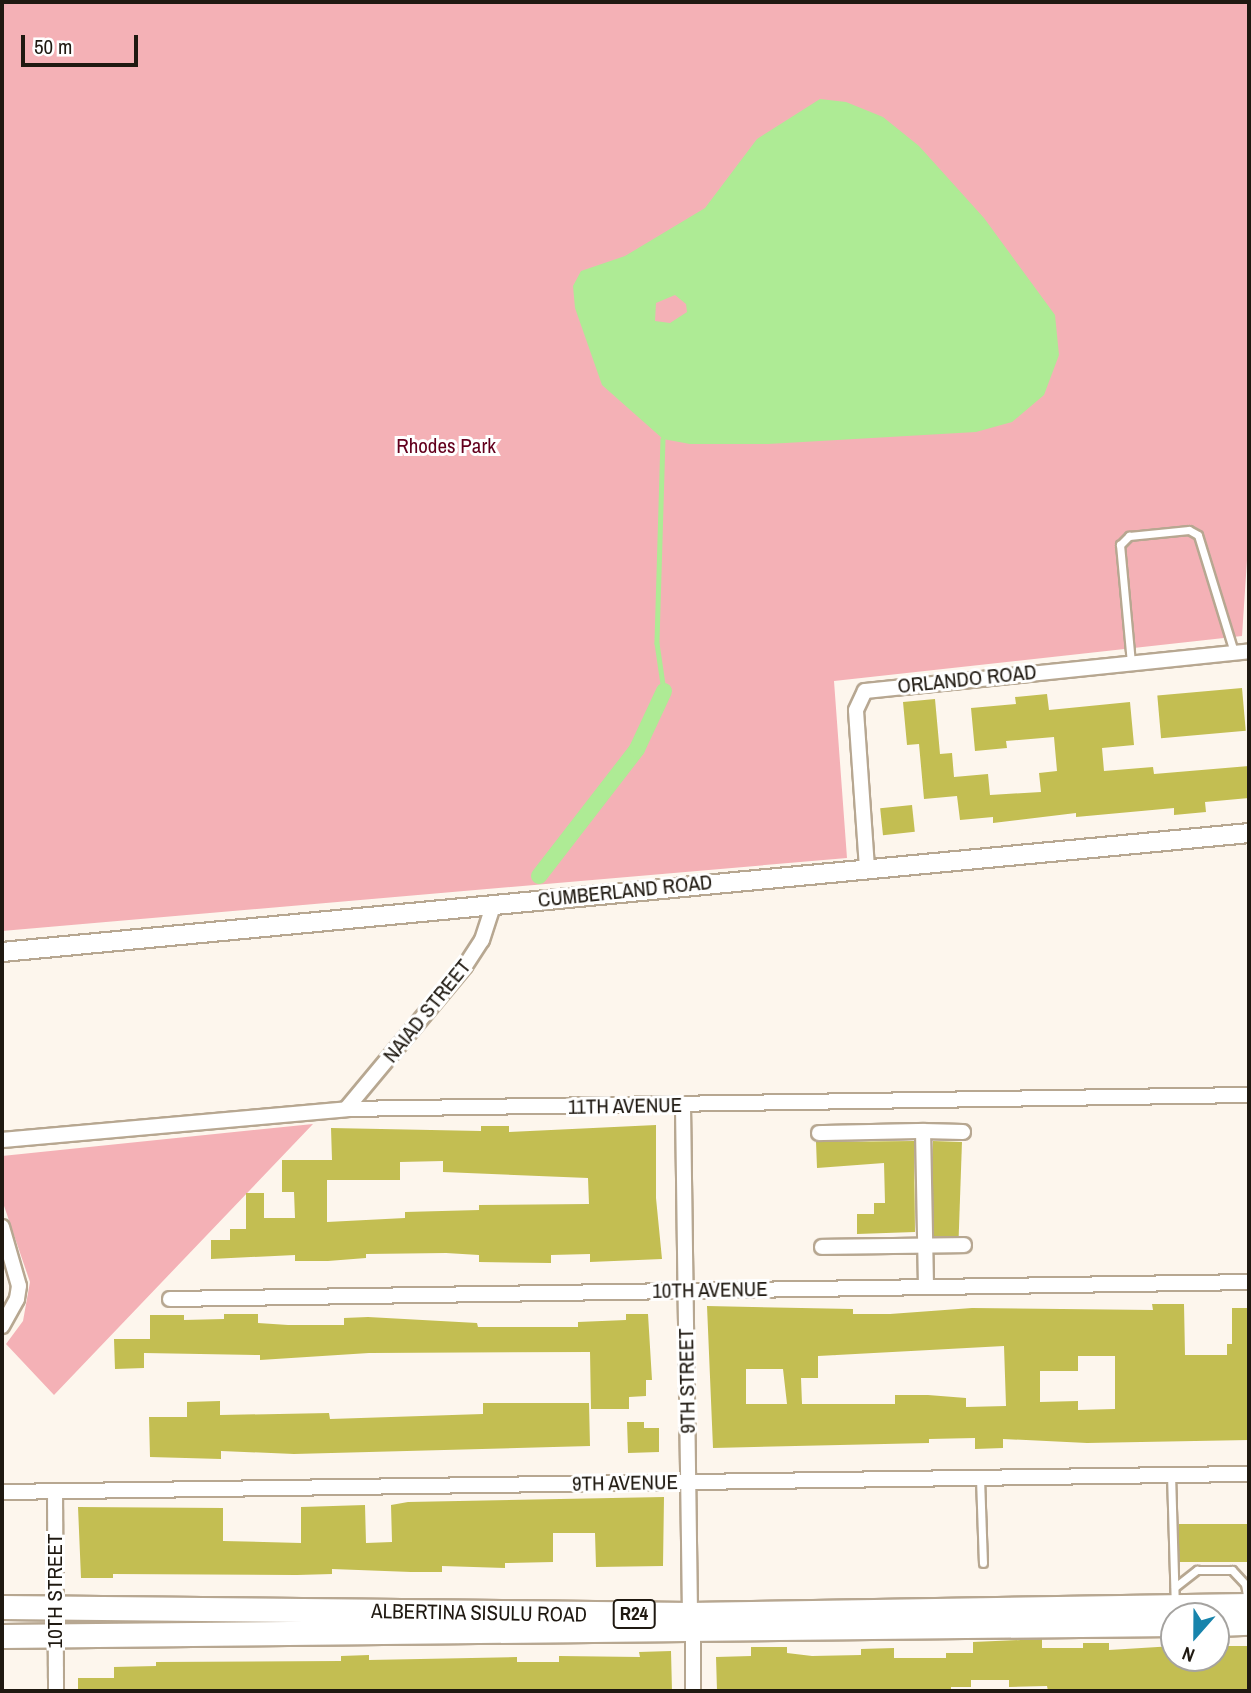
<!DOCTYPE html>
<html>
<head>
<meta charset="utf-8">
<style>
	body { margin:0 }
	#map { position:relative; width:1251px; height:1693px; overflow:hidden; background:#fdf6ed; font-family:"Archivo Narrow",sans-serif }
	div>[style] { position:absolute }
	.green>* { inset:0; background:#f4b1b6 }
	.water>* { inset:0; background:#aeeb95 }
	.stream>* { height:4.5px; margin:-2.25px; padding:0 2.25px; transform-origin:2.25px; border-radius:2.25px; background:#aeeb95 }
	.canal>* { height:16px; margin:-8px; padding:0 8px; transform-origin:8px; border-radius:8px; background:#aeeb95 }
	.building>* { inset:0; background:#c3be52; transform-origin:0 0 }
	.roads { filter:drop-shadow(2px 0 #b7a791) drop-shadow(-2px 0 #b7a791) drop-shadow(0 2px #b7a791) drop-shadow(0 -2px #b7a791) }
	.service>* { height:7px; margin:-3.5px; padding:0 3.5px; transform-origin:3.5px; border-radius:3.5px; background:#fff }
	.minor>* { height:14px; margin:-7px; padding:0 7px; transform-origin:7px; border-radius:7px; background:#fff }
	.tertiary>* { height:18px; margin:-9px; padding:0 9px; transform-origin:9px; border-radius:9px; background:#fff }
	.primary>* { height:23px; margin:-11.5px; padding:0 11.5px; transform-origin:11.5px; border-radius:11.5px; background:#fff }
	span { translate:-50% -50%; white-space:nowrap; text-align:center; line-height:1.15; -webkit-text-stroke:6px #fff; paint-order:stroke }
	.shield-label span { padding:2px 5px; background:#fff; border:2px solid; border-radius:5px; -webkit-text-stroke-width:0 }
	.shield-label { font-size:19px; color:#1f1911; font-weight:700 }
	.park-label { font-size:21px; color:#63001d }
	.street-label { font-size:21px; color:#1f1911 }
	.frame { position:absolute; inset:0; border:4px solid #1f1911; pointer-events:none }
	.north { position:absolute; left:1160px; top:1602px; width:70px; height:70px; box-sizing:border-box; background:#fff; border:2px solid #a5a3a0; border-radius:50%; rotate:201deg; font-size:19px; font-weight:700; line-height:28px; text-align:center; color:#1f1911 }
	.north::after { content:''; display:block; margin:auto; width:24px; height:32px; background:#1884ac; clip-path:polygon(50% 0,100% 100%,50% 72%,0 100%) }
	.scale { position:absolute; left:21px; top:35px; width:117px; height:32px; box-sizing:border-box; border:4px solid #1f1911; border-top:0; padding-left:9px; font-size:21px; line-height:24px; white-space:nowrap; color:#1f1911; -webkit-text-stroke:5px #fff; paint-order:stroke }
</style>
</head>
<body>
<div id="map">
	<div class="green">
		<i style="clip-path:polygon(2px 2px,1249px 2px,1249px 530px,1242px 636px,834px 681px,847px 858px,2px 931px)"></i>
		<i style="clip-path:polygon(313px 1124px,54px 1395px,6px 1344px,23px 1321px,30px 1282px,2px 1200px,2px 1156px)"></i>
	</div>
	<div class="water">
		<i style="clip-path:polygon(evenodd,820px 99px,846px 102px,883px 117px,919px 146px,984px 218px,1055px 315px,1059px 355px,1044px 395px,1012px 422px,976px 432px,768px 444px,690px 444px,663px 439px,602px 385px,575px 308px,573px 286px,581px 271px,625px 256px,705px 208px,757px 139px,820px 99px,675px 295px,686px 304px,687px 312px,670px 323px,655px 321px,656px 303px,675px 295px)"></i>
	</div>
	<div class="stream">
		<i style="left:663px;top:439px;width:204px;rotate:91.7deg"></i>
		<i style="left:657px;top:643px;width:49px;rotate:81.7deg"></i>
	</div>
	<div class="canal">
		<i style="left:539px;top:876px;width:160px;rotate:-52.3deg"></i>
		<i style="left:637px;top:749px;width:64px;rotate:-65deg"></i>
	</div>
	<div class="building">
		<i style="left:1242px;top:688px;width:43px;height:85px;rotate:85deg"></i>
		<i style="clip-path:polygon(1047px 694px,1049px 710px,1130px 702px,1134px 745px,1102px 748px,1104px 771px,1153px 767px,1154px 774px,1249px 766px,1249px 798px,1205px 802px,1206px 812px,1174px 815px,1174px 808px,1076px 817px,1076px 813px,993px 823px,993px 817px,960px 820px,957px 796px,924px 799px,919px 744px,907px 745px,903px 702px,935px 699px,940px 754px,952px 753px,954px 777px,988px 774px,990px 795px,1041px 792px,1039px 773px,1057px 771px,1054px 737px,1006px 741px,1007px 748px,975px 751px,971px 708px,1016px 704px,1015px 697px)"></i>
		<i style="left:912px;top:805px;width:27px;height:32px;rotate:84deg"></i>
		<i style="clip-path:polygon(evenodd,656px 1125px,656px 1198px,662px 1259px,590px 1262px,590px 1254px,551px 1255px,551px 1263px,479px 1262px,479px 1255px,446px 1253px,366px 1254px,366px 1258px,328px 1261px,295px 1261px,295px 1255px,211px 1259px,211px 1240px,230px 1240px,230px 1229px,246px 1229px,246px 1193px,264px 1193px,264px 1218px,295px 1218px,294px 1192px,282px 1192px,282px 1160px,332px 1160px,331px 1128px,481px 1131px,481px 1126px,509px 1126px,509px 1132px,656px 1125px,443px 1161px,443px 1172px,588px 1178px,589px 1204px,479px 1205px,479px 1210px,405px 1212px,405px 1218px,327px 1222px,327px 1180px,400px 1180px,400px 1162px,443px 1161px)"></i>
		<i style="clip-path:polygon(914px 1141px,915px 1232px,857px 1234px,857px 1214px,874px 1214px,874px 1203px,885px 1203px,884px 1163px,817px 1168px,816px 1142px)"></i>
		<i style="left:933px;top:1141px;width:29px;height:95px;rotate:2deg"></i>
		<i style="clip-path:polygon(evenodd,1152px 1304px,1184px 1304px,1185px 1355px,1227px 1355px,1227px 1344px,1232px 1344px,1232px 1308px,1249px 1308px,1249px 1440px,1087px 1443px,1003px 1439px,1003px 1448px,975px 1449px,975px 1438px,929px 1439px,929px 1443px,713px 1448px,707px 1306px,853px 1309px,853px 1314px,890px 1314px,972px 1308px,1153px 1310px,1152px 1304px,1004px 1346px,1006px 1406px,966px 1407px,966px 1398px,928px 1395px,895px 1395px,895px 1404px,802px 1404px,801px 1378px,818px 1378px,818px 1356px,1004px 1346px,1152px 1304px,1078px 1356px,1115px 1356px,1115px 1409px,1078px 1410px,1078px 1401px,1040px 1402px,1040px 1371px,1078px 1371px,1078px 1356px,1152px 1304px,746px 1369px,783px 1369px,787px 1404px,746px 1404px,746px 1369px)"></i>
		<i style="clip-path:polygon(224px 1314px,258px 1314px,258px 1323px,288px 1325px,344px 1325px,344px 1318px,368px 1317px,477px 1323px,478px 1327px,578px 1327px,578px 1322px,626px 1320px,626px 1314px,648px 1314px,652px 1380px,646px 1380px,646px 1396px,629px 1397px,629px 1409px,591px 1409px,590px 1352px,369px 1353px,260px 1360px,260px 1355px,144px 1353px,144px 1368px,115px 1369px,114px 1339px,150px 1339px,150px 1315px,184px 1315px,184px 1320px,224px 1319px)"></i>
		<i style="clip-path:polygon(220px 1401px,220px 1415px,329px 1413px,330px 1419px,483px 1414px,483px 1403px,589px 1403px,590px 1446px,294px 1454px,221px 1451px,221px 1459px,150px 1457px,149px 1417px,187px 1417px,187px 1402px)"></i>
		<i style="clip-path:polygon(627px 1422px,644px 1422px,644px 1428px,659px 1428px,659px 1452px,628px 1453px)"></i>
		<i style="clip-path:polygon(664px 1497px,663px 1566px,596px 1567px,595px 1533px,553px 1533px,553px 1562px,505px 1563px,505px 1568px,442px 1566px,442px 1572px,411px 1572px,332px 1569px,332px 1574px,297px 1575px,113px 1574px,113px 1578px,81px 1578px,78px 1507px,223px 1508px,223px 1541px,301px 1543px,301px 1507px,365px 1505px,366px 1543px,392px 1542px,391px 1505px,408px 1502px)"></i>
		<i style="left:1249px;top:1524px;width:38px;height:70px;rotate:90deg"></i>
		<i style="clip-path:polygon(1042px 1639px,1042px 1648px,1083px 1648px,1083px 1643px,1109px 1643px,1109px 1650px,1174px 1646px,1174px 1658px,1216px 1658px,1216px 1646px,1249px 1646px,1249px 1691px,1048px 1691px,1047px 1686px,1009px 1687px,1009px 1680px,971px 1680px,971px 1687px,951px 1687px,951px 1691px,717px 1691px,716px 1657px,751px 1656px,751px 1647px,787px 1647px,787px 1653px,812px 1656px,861px 1655px,861px 1649px,894px 1648px,894px 1658px,946px 1658px,946px 1653px,973px 1653px,973px 1642px)"></i>
		<i style="clip-path:polygon(671px 1651px,672px 1691px,78px 1691px,78px 1678px,114px 1678px,114px 1667px,156px 1666px,156px 1662px,341px 1661px,341px 1656px,369px 1655px,369px 1660px,517px 1657px,517px 1662px,559px 1662px,559px 1656px,640px 1657px,639px 1652px)"></i>
	</div>
	<div class="roads">
		<div class="service">
			<i style="left:1131px;top:663px;width:119px;rotate:-95.3deg"></i>
			<i style="left:1120px;top:545px;width:13px;rotate:-45deg"></i>
			<i style="left:1129px;top:536px;width:60px;rotate:-5.7deg"></i>
			<i style="left:1189px;top:530px;width:10px;rotate:29deg"></i>
			<i style="left:1198px;top:535px;width:122px;rotate:72.9deg"></i>
			<i style="left:1171px;top:1474px;width:131px;rotate:88.3deg"></i>
			<i style="left:980px;top:1478px;width:85px;rotate:88deg"></i>
			<i style="left:1175px;top:1587px;width:28px;rotate:-38deg"></i>
			<i style="left:1197px;top:1570px;width:35px"></i>
			<i style="left:1232px;top:1570px;width:19px;rotate:47deg"></i>
			<i style="left:1245px;top:1584px;width:17px;rotate:80deg"></i>
		</div>
		<div class="minor">
			<i style="left:867px;top:868px;width:158px;rotate:-94deg"></i>
			<i style="left:856px;top:710px;width:21px;rotate:-65deg"></i>
			<i style="left:865px;top:691px;width:386px;rotate:-5.9deg"></i>
			<i style="left:683px;top:1106px;width:508px;rotate:89.21deg"></i>
			<i style="left:346px;top:1109px;width:186px;rotate:-50.2deg"></i>
			<i style="left:465px;top:966px;width:31px;rotate:-57deg"></i>
			<i style="left:482px;top:940px;width:38px;rotate:-72deg"></i>
			<i style="left:819px;top:1133px;width:104px;rotate:-1.1deg"></i>
			<i style="left:2px;top:1140px;width:345px;rotate:-5.1deg"></i>
			<i style="left:346px;top:1109px;width:903px;rotate:-0.89deg"></i>
			<i style="left:2px;top:1227px;width:61px;rotate:73.9deg"></i>
			<i style="left:19px;top:1286px;width:13px;rotate:99deg"></i>
			<i style="left:17px;top:1299px;width:31px;rotate:119deg"></i>
			<i style="left:822px;top:1247px;width:142px;rotate:-0.8deg"></i>
			<i style="left:926px;top:1286px;width:155px;rotate:-91.1deg"></i>
			<i style="left:923px;top:1131px;width:40px;rotate:1.4deg"></i>
			<i style="left:170px;top:1299px;width:1079px;rotate:-0.9deg"></i>
			<i style="left:55px;top:1491px;width:200px;rotate:89.7deg"></i>
			<i style="left:2px;top:1492px;width:1247px;rotate:-0.83deg"></i>
			<i style="left:693px;top:1691px;width:60px;rotate:-90deg"></i>
		</div>
		<div class="tertiary">
			<i style="left:2px;top:952px;width:1253px;rotate:-5.45deg"></i>
		</div>
		<div class="primary">
			<i style="left:2px;top:1607px;width:688px;rotate:0.58deg"></i>
			<i style="left:690px;top:1614px;width:559px;rotate:-0.92deg"></i>
			<i style="left:1216px;top:1624px;width:33px;rotate:-2deg"></i>
			<i style="left:2px;top:1636px;width:1172px;rotate:-0.59deg"></i>
		</div>
	</div>
	<div class="shield-label">
		<span style="left:634px;top:1614px">R24</span>
	</div>
	<div class="park-label">
		<span style="left:446px;top:446px">Rhodes Park</span>
	</div>
	<div class="street-label">
		<span style="left:967px;top:679px;rotate:-6deg">ORLANDO ROAD</span>
		<span style="left:625px;top:891px;rotate:-6deg">CUMBERLAND ROAD</span>
		<span style="left:427px;top:1011px;rotate:-51deg">NAIAD STREET</span>
		<span style="left:625px;top:1106px;rotate:-1deg">11TH AVENUE</span>
		<span style="left:710px;top:1290px;rotate:-1deg">10TH AVENUE</span>
		<span style="left:687px;top:1381px;rotate:-91deg">9TH STREET</span>
		<span style="left:625px;top:1483px;rotate:-1deg">9TH AVENUE</span>
		<span style="left:55px;top:1591px;rotate:-90deg">10TH STREET</span>
		<span style="left:479px;top:1613px;rotate:1deg">ALBERTINA SISULU ROAD</span>
	</div>
	<div class="frame"></div>
	<div class="north">N</div>
	<div class="scale">50 m</div>
</div>
</body>
</html>
